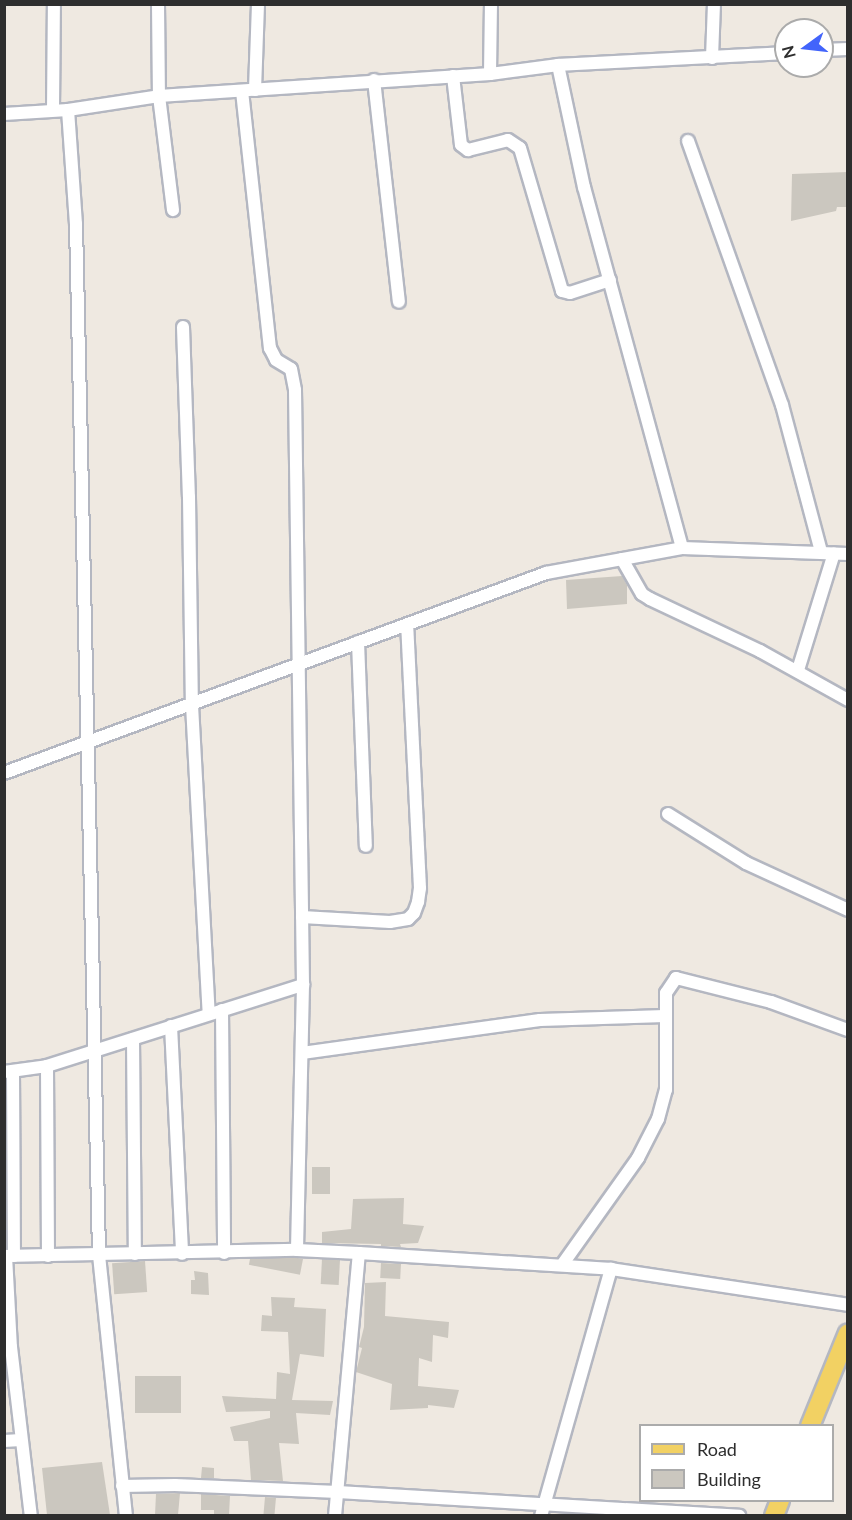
<!DOCTYPE html>
<html>
<head>
<meta charset="utf-8">
<style>
	body { margin:0 }
	#map { position:relative; width:852px; height:1520px; overflow:hidden; background:#efe9e1; font-family:Lato,sans-serif }
	div>[style] { position:absolute }
	.building>* { inset:0; background:#cbc7bf; transform-origin:0 0 }
	.roads { filter:drop-shadow(2px 0 #b4b7c1) drop-shadow(-2px 0 #b4b7c1) drop-shadow(0 2px #b4b7c1) drop-shadow(0 -2px #b4b7c1) }
	.minor>* { height:12px; margin:-6px; padding:0 6px; transform-origin:6px; border-radius:6px; background:#fff }
	.primary>* { height:18px; margin:-9px; padding:0 9px; transform-origin:9px; border-radius:9px; background:#f2d163 }
	span { translate:-50% -50%; white-space:nowrap; text-align:center; line-height:1.15; -webkit-text-stroke:5px #fff; paint-order:stroke }
	.frame { position:absolute; inset:0; border:6px solid #2e2e2e; pointer-events:none }
	.legend { position:absolute; left:639px; top:1424px; width:195px; height:78px; box-sizing:border-box; background:#fff; border:2px solid #ababab; margin:0; padding:8px 10px; list-style:none; font-size:18px; color:#2e2e2e }
	.legend li { display:flex; align-items:center; gap:12px; height:30px }
	.legend b { width:30px; border:2px solid #ababab }
	.north { position:absolute; left:774px; top:18px; width:60px; height:60px; box-sizing:border-box; background:#fff; border:2px solid #ababab; border-radius:50%; rotate:255deg; font-size:16px; font-weight:700; line-height:24px; text-align:center; color:#2e2e2e }
	.north::after { content:''; display:block; margin:auto; width:21px; height:27px; background:#4264fb; clip-path:polygon(50% 0,100% 100%,50% 72%,0 100%) }
</style>
</head>
<body>
<div id="map">
	<div class="building">
		<i style="clip-path:polygon(848px 172px,848px 207px,837px 207px,836px 211px,791px 221px,792px 174px)"></i>
		<i style="clip-path:polygon(622px 576px,627px 585px,627px 604px,567px 609px,566px 580px)"></i>
		<i style="left:312px;top:1167px;width:18px;height:27px"></i>
		<i style="clip-path:polygon(404px 1198px,403px 1224px,424px 1226px,418px 1243px,400px 1244px,401px 1247px,381px 1246px,381px 1244px,322px 1243px,322px 1232px,351px 1229px,353px 1199px)"></i>
		<i style="left:303px;top:1259px;width:16px;height:52px;rotate:101deg"></i>
		<i style="left:322px;top:1259px;width:18px;height:25px;rotate:3deg"></i>
		<i style="left:145px;top:1261px;width:31px;height:33px;rotate:86deg"></i>
		<i style="left:381px;top:1263px;width:20px;height:15px;rotate:3deg"></i>
		<i style="clip-path:polygon(194px 1271px,208px 1273px,209px 1295px,191px 1294px,191px 1280px,195px 1280px)"></i>
		<i style="clip-path:polygon(386px 1282px,385px 1316px,449px 1322px,448px 1338px,433px 1335px,432px 1362px,419px 1358px,418px 1386px,459px 1390px,454px 1408px,428px 1405px,428px 1408px,390px 1410px,392px 1384px,356px 1372px,362px 1348px,359px 1347px,364px 1327px,365px 1283px)"></i>
		<i style="clip-path:polygon(271px 1297px,295px 1298px,294px 1307px,326px 1309px,324px 1357px,300px 1354px,292px 1400px,333px 1401px,330px 1415px,296px 1413px,299px 1444px,279px 1443px,283px 1481px,251px 1480px,248px 1441px,234px 1441px,230px 1427px,270px 1418px,270px 1411px,226px 1412px,222px 1396px,276px 1399px,277px 1372px,290px 1374px,288px 1332px,261px 1331px,262px 1315px,272px 1316px)"></i>
		<i style="left:135px;top:1376px;width:46px;height:37px"></i>
		<i style="clip-path:polygon(102px 1462px,110px 1515px,47px 1515px,42px 1468px)"></i>
		<i style="clip-path:polygon(202px 1467px,214px 1468px,214px 1478px,201px 1478px)"></i>
		<i style="clip-path:polygon(180px 1493px,178px 1515px,155px 1515px,156px 1494px)"></i>
		<i style="clip-path:polygon(201px 1494px,230px 1496px,229px 1515px,214px 1515px,214px 1510px,201px 1510px)"></i>
		<i style="left:265px;top:1497px;width:11px;height:18px;rotate:5deg"></i>
	</div>
	<div class="roads">
		<div class="minor">
			<i style="left:158px;top:4px;width:92px;rotate:89.4deg"></i>
			<i style="left:159px;top:96px;width:115px;rotate:83deg"></i>
			<i style="left:822px;top:50px;width:26px;rotate:-2deg"></i>
			<i style="left:712px;top:58px;width:54px;rotate:-87.9deg"></i>
			<i style="left:558px;top:65px;width:125px;rotate:78deg"></i>
			<i style="left:584px;top:187px;width:374px;rotate:74.8deg"></i>
			<i style="left:490px;top:74px;width:70px;rotate:-89.2deg"></i>
			<i style="left:453px;top:76px;width:69px;rotate:83.4deg"></i>
			<i style="left:461px;top:145px;width:9px;rotate:36deg"></i>
			<i style="left:468px;top:150px;width:41px;rotate:-14deg"></i>
			<i style="left:508px;top:140px;width:14px;rotate:34deg"></i>
			<i style="left:520px;top:148px;width:149px;rotate:73.6deg"></i>
			<i style="left:562px;top:291px;width:8px;rotate:14deg"></i>
			<i style="left:570px;top:293px;width:42px;rotate:-18deg"></i>
			<i style="left:374px;top:80px;width:223px;rotate:83.6deg"></i>
			<i style="left:255px;top:90px;width:86px;rotate:-88deg"></i>
			<i style="left:242px;top:91px;width:259px;rotate:83.8deg"></i>
			<i style="left:270px;top:348px;width:13px;rotate:63deg"></i>
			<i style="left:276px;top:360px;width:17px;rotate:31deg"></i>
			<i style="left:291px;top:369px;width:21px;rotate:79deg"></i>
			<i style="left:295px;top:390px;width:595px;rotate:89.23deg"></i>
			<i style="left:303px;top:985px;width:265px;rotate:91.3deg"></i>
			<i style="left:53px;top:110px;width:106px;rotate:-89.5deg"></i>
			<i style="left:68px;top:110px;width:114px;rotate:86deg"></i>
			<i style="left:76px;top:224px;width:1031px;rotate:88.72deg"></i>
			<i style="left:99px;top:1255px;width:262px;rotate:84.1deg"></i>
			<i style="left:4px;top:114px;width:64px;rotate:-3.6deg"></i>
			<i style="left:68px;top:110px;width:92px;rotate:-8.7deg"></i>
			<i style="left:159px;top:96px;width:332px;rotate:-3.8deg"></i>
			<i style="left:490px;top:74px;width:69px;rotate:-7.5deg"></i>
			<i style="left:558px;top:65px;width:228px;rotate:-3deg"></i>
			<i style="left:688px;top:141px;width:280px;rotate:70.4deg"></i>
			<i style="left:782px;top:405px;width:152px;rotate:75.1deg"></i>
			<i style="left:183px;top:327px;width:170px;rotate:88deg"></i>
			<i style="left:189px;top:497px;width:208px;rotate:89.2deg"></i>
			<i style="left:192px;top:705px;width:309px;rotate:86.9deg"></i>
			<i style="left:622px;top:559px;width:40px;rotate:60.3deg"></i>
			<i style="left:642px;top:594px;width:9px;rotate:32deg"></i>
			<i style="left:650px;top:599px;width:122px;rotate:25.3deg"></i>
			<i style="left:760px;top:651px;width:101px;rotate:29.1deg"></i>
			<i style="left:358px;top:642px;width:204px;rotate:87.8deg"></i>
			<i style="left:798px;top:670px;width:122px;rotate:-72.9deg"></i>
			<i style="left:4px;top:773px;width:578px;rotate:-20.25deg"></i>
			<i style="left:546px;top:573px;width:138px;rotate:-10.4deg"></i>
			<i style="left:682px;top:548px;width:166px;rotate:2.1deg"></i>
			<i style="left:668px;top:814px;width:92px;rotate:32.1deg"></i>
			<i style="left:746px;top:863px;width:112px;rotate:24.7deg"></i>
			<i style="left:302px;top:917px;width:88px;rotate:3.3deg"></i>
			<i style="left:390px;top:922px;width:18px;rotate:-9deg"></i>
			<i style="left:408px;top:919px;width:8px;rotate:-45deg"></i>
			<i style="left:414px;top:913px;width:12px;rotate:-70deg"></i>
			<i style="left:418px;top:902px;width:14px;rotate:-82deg"></i>
			<i style="left:420px;top:888px;width:262px;rotate:-92.8deg"></i>
			<i style="left:222px;top:1010px;width:243px;rotate:89.5deg"></i>
			<i style="left:171px;top:1026px;width:228px;rotate:87.2deg"></i>
			<i style="left:133px;top:1039px;width:215px;rotate:89.5deg"></i>
			<i style="left:302px;top:1053px;width:240px;rotate:-7.9deg"></i>
			<i style="left:540px;top:1020px;width:125px;rotate:-1.8deg"></i>
			<i style="left:47px;top:1066px;width:190px;rotate:89.7deg"></i>
			<i style="left:4px;top:1072px;width:43px;rotate:-7.9deg"></i>
			<i style="left:47px;top:1066px;width:269px;rotate:-17.6deg"></i>
			<i style="left:13px;top:1072px;width:184px;rotate:89.7deg"></i>
			<i style="left:4px;top:1256px;width:293px;rotate:-1.2deg"></i>
			<i style="left:297px;top:1250px;width:62px;rotate:2.8deg"></i>
			<i style="left:359px;top:1253px;width:253px;rotate:3.6deg"></i>
			<i style="left:611px;top:1269px;width:240px;rotate:8.6deg"></i>
			<i style="left:6px;top:1256px;width:91px;rotate:86.9deg"></i>
			<i style="left:11px;top:1347px;width:170px;rotate:83.3deg"></i>
			<i style="left:562px;top:1265px;width:131px;rotate:-54.6deg"></i>
			<i style="left:638px;top:1158px;width:44px;rotate:-62.9deg"></i>
			<i style="left:658px;top:1119px;width:30px;rotate:-75deg"></i>
			<i style="left:666px;top:1090px;width:97px;rotate:-90deg"></i>
			<i style="left:666px;top:993px;width:18px;rotate:-56deg"></i>
			<i style="left:676px;top:978px;width:98px;rotate:14.2deg"></i>
			<i style="left:771px;top:1002px;width:82px;rotate:20deg"></i>
			<i style="left:4px;top:1441px;width:17px;rotate:-3deg"></i>
			<i style="left:122px;top:1486px;width:53px;rotate:-1.1deg"></i>
			<i style="left:175px;top:1485px;width:163px;rotate:2.5deg"></i>
			<i style="left:338px;top:1492px;width:402px;rotate:3.4deg"></i>
			<i style="left:335px;top:1516px;width:264px;rotate:-84.8deg"></i>
			<i style="left:541px;top:1516px;width:257px;rotate:-74.2deg"></i>
		</div>
		<div class="primary">
			<i style="left:810px;top:1426px;width:100px;rotate:-67.8deg"></i>
			<i style="left:774px;top:1516px;width:17px;rotate:-69deg"></i>
		</div>
	</div>
	<div class="frame"></div>
	<ul class="legend">
	<li><b style="height:8px;background:#f2d163"></b>Road</li>
	<li><b style="height:16px;background:#cbc7bf"></b>Building</li>
	</ul>
	<div class="north">N</div>
</div>
</body>
</html>
